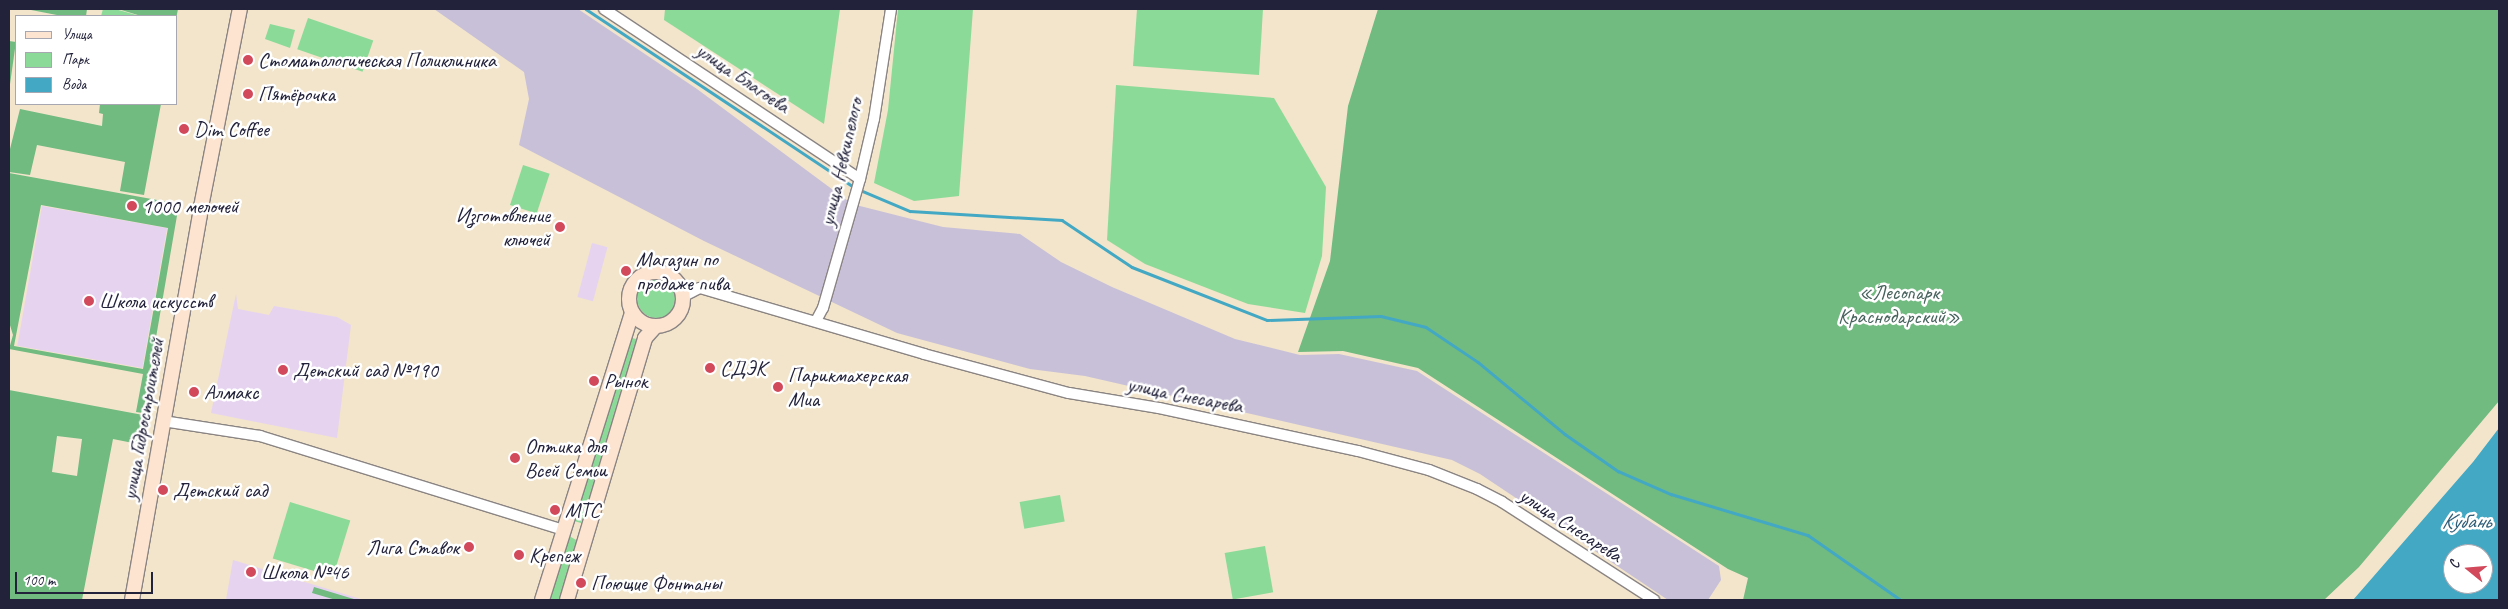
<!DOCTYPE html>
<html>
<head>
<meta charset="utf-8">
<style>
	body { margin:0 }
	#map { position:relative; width:2508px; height:609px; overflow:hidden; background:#f2e5cb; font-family:Caveat,sans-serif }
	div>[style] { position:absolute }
	.built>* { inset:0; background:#e6d3f0; transform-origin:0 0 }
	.industrial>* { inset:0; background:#c8c0d8 }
	.green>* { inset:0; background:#8cda98; transform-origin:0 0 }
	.round { border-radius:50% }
	.forest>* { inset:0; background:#71ba80; transform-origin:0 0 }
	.water>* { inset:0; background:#43a8c3 }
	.stream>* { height:2.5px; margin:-1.25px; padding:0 1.25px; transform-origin:1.25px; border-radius:1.25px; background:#43a8c3 }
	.roads { filter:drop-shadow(1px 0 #8a8483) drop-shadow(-1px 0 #8a8483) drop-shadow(0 1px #8a8483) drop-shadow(0 -1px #8a8483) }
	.street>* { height:10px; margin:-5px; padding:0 5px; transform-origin:5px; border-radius:5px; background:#fff }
	.secondary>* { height:14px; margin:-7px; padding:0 7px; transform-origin:7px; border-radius:7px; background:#fde4d1 }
	.secondary>.ring { margin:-7px; padding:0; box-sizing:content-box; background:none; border:14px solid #fde4d1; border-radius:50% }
	.dots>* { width:14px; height:14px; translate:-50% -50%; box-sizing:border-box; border:2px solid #fff; border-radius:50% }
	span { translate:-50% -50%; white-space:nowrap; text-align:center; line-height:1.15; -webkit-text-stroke:5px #fff; paint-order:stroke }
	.poi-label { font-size:21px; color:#22223b }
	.left { translate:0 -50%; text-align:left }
	.right { translate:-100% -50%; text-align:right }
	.street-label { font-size:21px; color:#22223b }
	.park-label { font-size:21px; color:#47625c }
	.water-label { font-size:22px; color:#315e78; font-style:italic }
	.frame { position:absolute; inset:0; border:10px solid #22223b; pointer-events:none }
	.legend { position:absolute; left:15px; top:15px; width:162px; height:90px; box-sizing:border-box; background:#fff; border:1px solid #a7a7b1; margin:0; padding:6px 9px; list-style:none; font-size:15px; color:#22223b }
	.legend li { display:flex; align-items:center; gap:10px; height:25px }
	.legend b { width:25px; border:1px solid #a7a7b1 }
	.north { position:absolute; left:2443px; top:544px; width:50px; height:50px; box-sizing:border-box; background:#fff; border:1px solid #a7a7b1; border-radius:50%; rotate:287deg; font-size:14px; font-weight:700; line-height:20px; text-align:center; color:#22223b }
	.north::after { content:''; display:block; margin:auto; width:18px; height:22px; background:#d1495b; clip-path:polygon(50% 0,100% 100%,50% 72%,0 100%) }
	.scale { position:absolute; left:15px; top:572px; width:138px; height:22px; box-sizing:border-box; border:2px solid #22223b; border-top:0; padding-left:6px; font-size:15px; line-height:18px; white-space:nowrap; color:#22223b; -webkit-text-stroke:4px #fff; paint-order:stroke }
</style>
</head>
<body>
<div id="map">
	<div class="built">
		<i style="left:42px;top:206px;width:127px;height:142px;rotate:10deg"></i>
		<i style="left:592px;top:243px;width:16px;height:56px;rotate:15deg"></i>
		<i style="clip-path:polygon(236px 294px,238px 309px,269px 315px,274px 306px,337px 317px,351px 325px,337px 438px,211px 413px)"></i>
		<i style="clip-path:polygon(233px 560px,364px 600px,226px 600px)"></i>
	</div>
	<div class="industrial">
		<i style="clip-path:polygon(434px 9px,578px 9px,697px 89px,852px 204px,943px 227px,1020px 234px,1061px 262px,1112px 287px,1235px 339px,1300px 355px,1339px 354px,1417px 371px,1719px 566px,1721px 580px,1708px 600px,1668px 600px,1480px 474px,1452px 460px,1085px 376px,1030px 369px,897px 333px,704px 241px,519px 145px,529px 99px,524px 72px)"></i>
	</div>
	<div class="green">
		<i style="clip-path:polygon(103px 9px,115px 9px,140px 16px,101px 16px)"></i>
		<i style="clip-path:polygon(665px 9px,840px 9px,824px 124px,664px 20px)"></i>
		<i style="clip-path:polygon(898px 9px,973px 9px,959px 196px,914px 201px,874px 183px,888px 110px)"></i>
		<i style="clip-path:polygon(1137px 9px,1263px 9px,1259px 75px,1133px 66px)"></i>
		<i style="left:308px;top:18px;width:69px;height:33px;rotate:19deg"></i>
		<i style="clip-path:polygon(270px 24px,295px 30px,290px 48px,265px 39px)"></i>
		<i style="clip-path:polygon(1116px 85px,1274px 98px,1326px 187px,1322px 256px,1305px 313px,1248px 304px,1145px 264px,1107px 240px)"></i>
		<i style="left:523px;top:165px;width:28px;height:42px;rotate:18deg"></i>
		<i class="round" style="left:637px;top:278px;width:40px;height:40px"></i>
		<i style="clip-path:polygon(628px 337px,640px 340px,581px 523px,574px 521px)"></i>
		<i style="left:1060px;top:495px;width:27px;height:41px;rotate:80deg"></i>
		<i style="left:290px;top:502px;width:63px;height:59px;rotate:17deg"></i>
		<i style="clip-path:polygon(569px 536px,578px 541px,561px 600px,548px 600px)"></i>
		<i style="left:1265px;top:546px;width:47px;height:41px;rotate:80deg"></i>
	</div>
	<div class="forest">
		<i style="clip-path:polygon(26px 9px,87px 9px,86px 16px,62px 16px)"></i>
		<i style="clip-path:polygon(118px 9px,178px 9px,176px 19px,176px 16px,141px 16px)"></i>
		<i style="clip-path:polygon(1378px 9px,2499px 9px,2499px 401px,2359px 567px,2324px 600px,1743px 600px,1748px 578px,1728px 569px,1418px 368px,1343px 351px,1298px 352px,1330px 261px,1348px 106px)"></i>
		<i style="left:9px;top:41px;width:7px;height:53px;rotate:8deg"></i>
		<i style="clip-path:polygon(100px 104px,161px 104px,144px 195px,120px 191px,125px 162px,37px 145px,30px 175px,9px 172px,9px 153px,20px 109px,102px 126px,103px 114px,99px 113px)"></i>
		<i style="clip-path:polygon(evenodd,9px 173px,179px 204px,143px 413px,136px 412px,143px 374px,9px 349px,13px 335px,9px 322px,9px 173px,41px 205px,168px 228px,143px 369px,14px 346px,41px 205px)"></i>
		<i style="clip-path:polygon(evenodd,9px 390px,143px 415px,138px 444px,113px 439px,82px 600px,9px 600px,9px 390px,57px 436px,82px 439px,77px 476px,52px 472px,57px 436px)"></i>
		<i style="clip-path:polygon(314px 587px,357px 600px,336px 600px,312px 593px)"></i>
	</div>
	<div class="water">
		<i style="clip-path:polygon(evenodd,2499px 428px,2499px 600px,2353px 600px,2473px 462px,2499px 428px,2453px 554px,2483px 554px,2483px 584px,2453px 584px,2453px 554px)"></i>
	</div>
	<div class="stream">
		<i style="left:586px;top:9px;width:323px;rotate:33.6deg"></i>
		<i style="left:860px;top:190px;width:54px;rotate:22.8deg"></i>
		<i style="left:910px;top:211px;width:152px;rotate:3.4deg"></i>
		<i style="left:1062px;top:220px;width:84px;rotate:33.9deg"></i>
		<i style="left:1132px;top:267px;width:145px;rotate:21.4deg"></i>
		<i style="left:1267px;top:320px;width:114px;rotate:-2deg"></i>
		<i style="left:1381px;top:316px;width:46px;rotate:13.7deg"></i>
		<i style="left:1426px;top:327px;width:63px;rotate:33.9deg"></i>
		<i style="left:1478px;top:362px;width:113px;rotate:39.6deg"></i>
		<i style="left:1565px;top:434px;width:65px;rotate:34.9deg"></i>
		<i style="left:1618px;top:471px;width:58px;rotate:23.5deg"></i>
		<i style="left:1671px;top:494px;width:143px;rotate:16.7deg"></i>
		<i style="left:1808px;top:535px;width:113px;rotate:35deg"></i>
	</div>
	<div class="roads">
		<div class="street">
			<i style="left:604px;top:9px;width:307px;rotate:33.6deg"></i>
			<i style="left:684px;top:296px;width:18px;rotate:-27deg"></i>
			<i style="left:700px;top:288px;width:234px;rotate:16.4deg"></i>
			<i style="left:924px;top:354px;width:150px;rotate:15.1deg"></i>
			<i style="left:1069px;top:393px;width:91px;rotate:9.5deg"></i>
			<i style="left:1159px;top:408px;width:204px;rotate:12.2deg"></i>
			<i style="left:1358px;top:451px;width:73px;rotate:15deg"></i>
			<i style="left:1429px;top:470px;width:52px;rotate:21.6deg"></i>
			<i style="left:1477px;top:489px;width:28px;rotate:27deg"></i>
			<i style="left:1502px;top:502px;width:181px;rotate:32.8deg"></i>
			<i style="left:816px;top:321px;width:15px;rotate:-62deg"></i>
			<i style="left:823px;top:308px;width:134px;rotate:-74deg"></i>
			<i style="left:860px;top:179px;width:62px;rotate:-76.9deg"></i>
			<i style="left:874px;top:119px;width:111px;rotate:-81.2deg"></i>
			<i style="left:163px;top:421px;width:98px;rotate:8.8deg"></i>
			<i style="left:260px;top:436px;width:317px;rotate:17.2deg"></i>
		</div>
		<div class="secondary">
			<i class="ring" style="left:629px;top:272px;width:40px;height:40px"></i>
			<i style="left:132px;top:600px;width:399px;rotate:-80deg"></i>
			<i style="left:201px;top:207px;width:202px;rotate:-78.9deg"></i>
			<i style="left:542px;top:600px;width:301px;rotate:-72.6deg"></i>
			<i style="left:567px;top:600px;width:273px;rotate:-73.4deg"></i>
			<i style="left:645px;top:338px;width:15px;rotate:-48deg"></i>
		</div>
	</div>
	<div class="dots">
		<i style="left:248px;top:60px;background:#d1495b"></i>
		<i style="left:248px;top:94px;background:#d1495b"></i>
		<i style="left:184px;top:129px;background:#d1495b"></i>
		<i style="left:132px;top:206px;background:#d1495b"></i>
		<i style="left:560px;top:227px;background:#d1495b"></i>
		<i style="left:626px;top:271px;background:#d1495b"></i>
		<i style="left:89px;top:301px;background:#d1495b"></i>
		<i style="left:710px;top:368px;background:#d1495b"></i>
		<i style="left:283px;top:370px;background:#d1495b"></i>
		<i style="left:594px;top:381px;background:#d1495b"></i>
		<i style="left:778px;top:387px;background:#d1495b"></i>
		<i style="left:194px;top:392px;background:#d1495b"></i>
		<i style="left:515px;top:458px;background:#d1495b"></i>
		<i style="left:163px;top:490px;background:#d1495b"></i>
		<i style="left:555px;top:510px;background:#d1495b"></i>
		<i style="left:469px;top:547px;background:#d1495b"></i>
		<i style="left:519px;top:555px;background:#d1495b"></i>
		<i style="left:251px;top:572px;background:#d1495b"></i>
		<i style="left:581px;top:583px;background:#d1495b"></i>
	</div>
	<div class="poi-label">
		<span class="left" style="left:258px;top:60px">Стоматологическая Поликлиника</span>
		<span class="left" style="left:258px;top:94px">Пятёрочка</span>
		<span class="left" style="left:194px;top:129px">Dim Coffee</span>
		<span class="left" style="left:142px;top:206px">1000 мелочей</span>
		<span class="right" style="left:550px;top:227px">Изготовление<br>ключей</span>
		<span class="left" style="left:636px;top:271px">Магазин по<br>продаже пива</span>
		<span class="left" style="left:99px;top:301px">Школа искусств</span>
		<span class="left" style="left:720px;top:368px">СДЭК</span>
		<span class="left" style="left:293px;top:370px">Детский сад №190</span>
		<span class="left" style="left:788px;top:387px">Парикмахерская<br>Миа</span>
		<span class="left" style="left:604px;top:381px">Рынок</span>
		<span class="left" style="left:204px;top:392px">Алмакс</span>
		<span class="left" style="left:525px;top:458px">Оптика для<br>Всей Семьи</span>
		<span class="left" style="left:173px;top:490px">Детский сад</span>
		<span class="left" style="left:565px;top:510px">МТС</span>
		<span class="right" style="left:459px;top:547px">Лига Ставок</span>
		<span class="left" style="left:529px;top:555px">Крепеж</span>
		<span class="left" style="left:261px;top:572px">Школа №46</span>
		<span class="left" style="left:591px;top:583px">Поющие Фонтаны</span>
	</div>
	<div class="street-label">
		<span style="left:743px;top:78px;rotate:34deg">улица Благоева</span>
		<span style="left:841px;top:162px;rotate:-77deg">улица Невкипелого</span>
		<span style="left:1185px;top:395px;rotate:11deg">улица Снесарева</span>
		<span style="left:143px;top:419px;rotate:-80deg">улица Гидростроителей</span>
		<span style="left:1571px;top:525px;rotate:33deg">улица Снесарева</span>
	</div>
	<div class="park-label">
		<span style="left:1899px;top:304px">«Лесопарк<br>Краснодарский»</span>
	</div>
	<div class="water-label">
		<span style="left:2466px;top:522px">Кубань</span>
	</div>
	<div class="frame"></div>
	<ul class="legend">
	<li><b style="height:6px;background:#fde4d1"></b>Улица</li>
	<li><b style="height:14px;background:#8cda98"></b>Парк</li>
	<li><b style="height:14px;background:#43a8c3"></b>Вода</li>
	</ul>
	<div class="north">С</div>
	<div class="scale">100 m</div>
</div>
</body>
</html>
